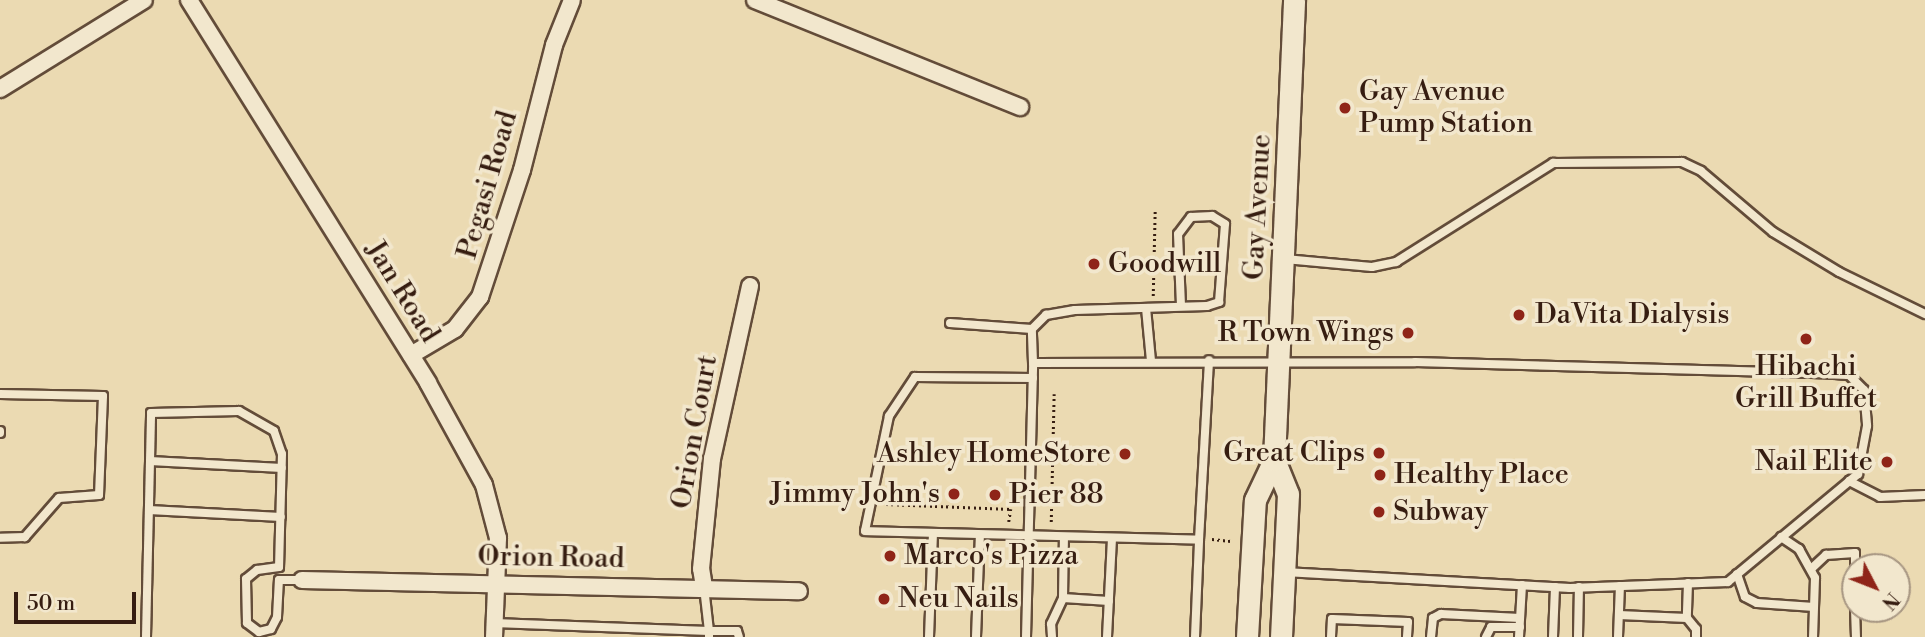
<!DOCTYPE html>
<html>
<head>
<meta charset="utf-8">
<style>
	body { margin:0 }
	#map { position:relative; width:1925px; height:637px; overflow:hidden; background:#ebdab2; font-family:"Libre Bodoni",serif }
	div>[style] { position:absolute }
	.path>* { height:2.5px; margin-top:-1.25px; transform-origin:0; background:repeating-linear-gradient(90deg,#361d11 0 2px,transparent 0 5.5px) }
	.roads { filter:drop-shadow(2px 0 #634c39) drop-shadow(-2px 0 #634c39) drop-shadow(0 2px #634c39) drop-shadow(0 -2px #634c39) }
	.lane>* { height:8px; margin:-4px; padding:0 4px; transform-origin:4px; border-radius:4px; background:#f2e7cd }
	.street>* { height:16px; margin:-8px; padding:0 8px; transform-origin:8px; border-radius:8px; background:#f2e7cd }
	.secondary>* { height:21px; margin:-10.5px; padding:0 10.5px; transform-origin:10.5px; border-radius:10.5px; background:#f2e7cd }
	.dots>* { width:19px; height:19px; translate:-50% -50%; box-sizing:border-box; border:4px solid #f2e7cd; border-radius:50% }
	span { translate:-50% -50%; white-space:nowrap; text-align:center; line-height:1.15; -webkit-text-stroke:7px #f2e7cd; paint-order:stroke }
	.poi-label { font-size:28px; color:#361d11 }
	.left { translate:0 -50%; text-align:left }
	.right { translate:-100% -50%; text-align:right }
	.street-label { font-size:28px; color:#361d11 }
	.north { position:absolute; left:1841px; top:553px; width:70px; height:70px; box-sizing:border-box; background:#f2e7cd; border:2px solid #a79682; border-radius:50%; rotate:132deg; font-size:19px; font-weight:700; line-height:28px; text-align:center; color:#361d11 }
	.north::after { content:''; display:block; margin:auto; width:24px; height:32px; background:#8f2418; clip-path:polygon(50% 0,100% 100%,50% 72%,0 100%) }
	.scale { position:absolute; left:14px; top:592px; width:122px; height:32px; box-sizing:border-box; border:4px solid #361d11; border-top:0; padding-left:9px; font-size:21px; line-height:24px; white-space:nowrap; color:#361d11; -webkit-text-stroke:5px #f2e7cd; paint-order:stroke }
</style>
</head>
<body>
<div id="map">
	<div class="path">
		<i style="left:1153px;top:296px;width:88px;rotate:-88.7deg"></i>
		<i style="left:886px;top:504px;width:125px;rotate:2.3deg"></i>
		<i style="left:1011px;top:509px;width:13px;rotate:99deg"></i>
		<i style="left:1051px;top:522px;width:128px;rotate:-88.7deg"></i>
		<i style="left:1212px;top:539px;width:19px;rotate:6deg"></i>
	</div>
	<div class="roads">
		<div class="lane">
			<i style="left:1285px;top:259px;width:87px;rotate:5.3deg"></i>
			<i style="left:1372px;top:267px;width:25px;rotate:-12deg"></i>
			<i style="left:1396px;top:262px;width:186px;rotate:-32.2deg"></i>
			<i style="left:1553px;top:163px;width:129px;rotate:-0.4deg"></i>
			<i style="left:1682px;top:162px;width:21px;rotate:25deg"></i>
			<i style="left:1701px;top:171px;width:94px;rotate:40.3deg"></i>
			<i style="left:1773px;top:232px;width:77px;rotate:31.2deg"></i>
			<i style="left:1839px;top:272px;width:96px;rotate:26deg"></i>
			<i style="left:1146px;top:308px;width:53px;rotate:84.6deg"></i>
			<i style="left:950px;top:323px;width:82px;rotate:4.2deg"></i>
			<i style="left:1033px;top:363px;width:34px;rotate:-92deg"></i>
			<i style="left:1032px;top:329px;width:20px;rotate:-45deg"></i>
			<i style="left:1046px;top:315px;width:29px;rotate:-10deg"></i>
			<i style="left:1075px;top:310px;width:132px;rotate:-1.7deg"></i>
			<i style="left:1207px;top:306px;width:13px;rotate:-18deg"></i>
			<i style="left:1219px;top:302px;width:78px;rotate:-85.6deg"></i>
			<i style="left:1225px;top:224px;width:15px;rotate:-148deg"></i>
			<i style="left:1212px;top:216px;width:21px;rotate:177deg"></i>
			<i style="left:1191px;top:217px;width:21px;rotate:127deg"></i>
			<i style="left:1178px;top:234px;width:72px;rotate:87.6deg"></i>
			<i style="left:1033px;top:378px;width:118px;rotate:-179.5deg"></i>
			<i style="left:915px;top:377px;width:47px;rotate:123.7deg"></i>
			<i style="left:889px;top:416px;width:117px;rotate:101.8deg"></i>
			<i style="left:865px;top:531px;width:334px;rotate:1.5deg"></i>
			<i style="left:1199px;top:540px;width:180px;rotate:-86.8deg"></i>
			<i style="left:0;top:394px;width:103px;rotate:1.1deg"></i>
			<i style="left:103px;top:396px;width:99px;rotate:92.3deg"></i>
			<i style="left:99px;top:495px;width:40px;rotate:175.7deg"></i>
			<i style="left:59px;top:498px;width:52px;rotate:131.1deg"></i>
			<i style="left:25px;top:537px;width:25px;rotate:178deg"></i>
			<i style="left:0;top:431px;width:2px;rotate:90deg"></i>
			<i style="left:150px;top:461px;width:132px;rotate:3deg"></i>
			<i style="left:1849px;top:481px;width:35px;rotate:27deg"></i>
			<i style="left:1880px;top:497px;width:45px;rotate:-2.5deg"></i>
			<i style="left:149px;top:510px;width:132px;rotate:3deg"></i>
			<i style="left:1781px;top:537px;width:22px;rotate:34deg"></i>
			<i style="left:1799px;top:549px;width:33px;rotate:61deg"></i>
			<i style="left:1815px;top:578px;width:59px;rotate:91.9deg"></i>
			<i style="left:1811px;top:569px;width:21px;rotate:-43deg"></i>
			<i style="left:1826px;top:555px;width:29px;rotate:-4deg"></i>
			<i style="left:1855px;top:553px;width:14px;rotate:90deg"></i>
			<i style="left:1737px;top:574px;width:24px;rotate:71deg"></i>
			<i style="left:1745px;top:597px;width:13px;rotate:27deg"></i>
			<i style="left:1757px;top:603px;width:57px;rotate:4deg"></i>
			<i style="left:1688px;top:583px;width:35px;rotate:92deg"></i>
			<i style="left:1687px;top:618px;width:14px;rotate:51deg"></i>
			<i style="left:1696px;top:629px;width:8px;rotate:90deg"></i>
			<i style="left:1063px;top:598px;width:46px;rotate:3.7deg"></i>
			<i style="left:1855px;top:609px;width:28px;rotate:88deg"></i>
			<i style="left:1619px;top:615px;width:68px;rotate:2.5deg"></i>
			<i style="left:494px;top:623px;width:215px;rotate:2.1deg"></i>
			<i style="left:709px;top:631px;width:44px;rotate:-96.5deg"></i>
			<i style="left:146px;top:637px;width:224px;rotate:-88.7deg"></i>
			<i style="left:151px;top:413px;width:88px;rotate:-1.3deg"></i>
			<i style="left:239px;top:411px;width:40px;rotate:29.7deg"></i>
			<i style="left:274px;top:431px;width:24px;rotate:71deg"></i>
			<i style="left:282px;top:454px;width:113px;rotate:91.5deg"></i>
			<i style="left:279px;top:567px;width:22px;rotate:172deg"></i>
			<i style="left:257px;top:570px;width:14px;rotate:141deg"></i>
			<i style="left:246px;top:579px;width:44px;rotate:88.7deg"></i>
			<i style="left:247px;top:623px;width:15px;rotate:37deg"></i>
			<i style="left:259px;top:632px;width:12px;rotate:-14deg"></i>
			<i style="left:271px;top:629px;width:13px;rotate:-63deg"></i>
			<i style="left:277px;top:617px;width:37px;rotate:-87deg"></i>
			<i style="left:279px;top:580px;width:23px"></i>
			<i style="left:709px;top:637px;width:6px;rotate:-90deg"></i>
			<i style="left:709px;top:631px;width:28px"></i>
			<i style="left:737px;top:631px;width:6px;rotate:72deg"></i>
			<i style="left:929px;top:637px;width:104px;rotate:-87.8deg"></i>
			<i style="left:976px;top:637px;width:102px;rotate:-87.8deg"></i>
			<i style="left:1026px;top:637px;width:274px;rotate:-88.5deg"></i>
			<i style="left:1033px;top:363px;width:382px;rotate:-0.1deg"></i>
			<i style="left:1415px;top:362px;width:405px;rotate:1.6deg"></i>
			<i style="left:1820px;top:373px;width:29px;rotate:4deg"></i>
			<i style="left:1849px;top:375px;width:21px;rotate:45deg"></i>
			<i style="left:1864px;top:390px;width:36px;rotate:85deg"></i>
			<i style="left:1867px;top:426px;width:49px;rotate:100.6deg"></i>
			<i style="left:1858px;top:474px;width:169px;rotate:140.3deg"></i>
			<i style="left:1728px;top:582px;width:158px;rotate:177.8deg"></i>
			<i style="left:1570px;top:588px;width:286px;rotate:-176.8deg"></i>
			<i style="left:1052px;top:637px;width:13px;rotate:-94deg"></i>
			<i style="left:1051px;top:624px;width:29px;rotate:-65deg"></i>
			<i style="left:1063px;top:598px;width:61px;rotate:-89.1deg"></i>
			<i style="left:1107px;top:637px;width:99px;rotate:-87.1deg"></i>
			<i style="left:1195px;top:637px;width:97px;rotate:-87.6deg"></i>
			<i style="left:1331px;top:637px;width:18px;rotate:-87deg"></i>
			<i style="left:1332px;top:619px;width:76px;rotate:2.3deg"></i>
			<i style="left:1408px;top:622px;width:15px;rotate:94deg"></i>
			<i style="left:1431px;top:637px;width:19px;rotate:-84deg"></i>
			<i style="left:1433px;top:618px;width:9px;rotate:-27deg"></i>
			<i style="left:1441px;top:614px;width:79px;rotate:2.9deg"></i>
			<i style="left:1486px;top:637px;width:11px;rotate:-63deg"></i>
			<i style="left:1491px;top:627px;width:29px"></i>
			<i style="left:1519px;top:637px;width:52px;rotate:-86.7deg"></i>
			<i style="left:1553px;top:637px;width:50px;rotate:-87.7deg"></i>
			<i style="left:1578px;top:637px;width:50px;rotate:-88.9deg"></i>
			<i style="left:1618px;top:637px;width:51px;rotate:-87.8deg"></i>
		</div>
		<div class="street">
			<i style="left:189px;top:0;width:451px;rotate:58deg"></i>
			<i style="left:428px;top:383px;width:116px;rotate:61.2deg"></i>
			<i style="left:484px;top:485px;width:55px;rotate:75.2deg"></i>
			<i style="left:498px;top:538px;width:99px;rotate:92.3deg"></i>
			<i style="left:755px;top:0;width:286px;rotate:22deg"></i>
			<i style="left:0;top:89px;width:169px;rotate:-31.7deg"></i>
			<i style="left:411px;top:355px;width:51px;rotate:-30.6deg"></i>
			<i style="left:455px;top:329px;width:41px;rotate:-52deg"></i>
			<i style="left:480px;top:297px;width:134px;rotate:-71.7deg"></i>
			<i style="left:522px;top:170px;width:129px;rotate:-75.6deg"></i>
			<i style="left:554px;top:45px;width:48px;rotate:-68.2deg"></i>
			<i style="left:302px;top:580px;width:497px;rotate:1.3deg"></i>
			<i style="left:704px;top:587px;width:18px;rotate:-99deg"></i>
			<i style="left:701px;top:569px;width:111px;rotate:-84.3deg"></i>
			<i style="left:712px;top:459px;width:177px;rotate:-77.6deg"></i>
		</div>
		<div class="secondary">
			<i style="left:1247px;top:637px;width:137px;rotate:-86.7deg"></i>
			<i style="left:1255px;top:500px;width:44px;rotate:-64.6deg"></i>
			<i style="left:1281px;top:637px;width:143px;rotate:-87.2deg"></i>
			<i style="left:1288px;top:494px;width:37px;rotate:-112deg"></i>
			<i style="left:1274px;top:460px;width:460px;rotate:-87.5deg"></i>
		</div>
	</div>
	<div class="dots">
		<i style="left:1345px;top:108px;background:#8f2418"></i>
		<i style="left:1094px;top:264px;background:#8f2418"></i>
		<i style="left:1519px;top:315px;background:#8f2418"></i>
		<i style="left:1408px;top:333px;background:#8f2418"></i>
		<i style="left:1806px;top:339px;background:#8f2418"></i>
		<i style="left:1379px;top:453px;background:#8f2418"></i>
		<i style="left:1125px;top:454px;background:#8f2418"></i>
		<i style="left:1887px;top:462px;background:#8f2418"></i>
		<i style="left:1380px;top:475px;background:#8f2418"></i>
		<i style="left:954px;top:494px;background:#8f2418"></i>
		<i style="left:995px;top:495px;background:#8f2418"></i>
		<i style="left:1379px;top:512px;background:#8f2418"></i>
		<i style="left:890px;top:556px;background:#8f2418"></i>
		<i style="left:884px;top:599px;background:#8f2418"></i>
	</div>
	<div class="poi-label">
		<span class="left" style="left:1359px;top:108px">Gay Avenue<br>Pump Station</span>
		<span class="left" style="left:1108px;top:264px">Goodwill</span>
		<span class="left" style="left:1535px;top:315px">DaVita Dialysis</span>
		<span class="right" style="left:1394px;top:333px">R Town Wings</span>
		<span style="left:1806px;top:383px">Hibachi<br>Grill Buffet</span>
		<span class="right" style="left:1365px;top:453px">Great Clips</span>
		<span class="right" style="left:1111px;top:454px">Ashley HomeStore</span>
		<span class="right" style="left:1873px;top:462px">Nail Elite</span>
		<span class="left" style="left:1394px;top:475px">Healthy Place</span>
		<span class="right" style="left:940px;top:494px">Jimmy John's</span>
		<span class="left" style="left:1009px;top:495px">Pier 88</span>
		<span class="left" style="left:1393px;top:512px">Subway</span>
		<span class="left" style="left:904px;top:556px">Marco's Pizza</span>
		<span class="left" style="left:898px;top:599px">Neu Nails</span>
	</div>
	<div class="street-label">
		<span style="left:488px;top:185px;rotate:-74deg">Pegasi Road</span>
		<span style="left:1258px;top:207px;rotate:-87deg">Gay Avenue</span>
		<span style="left:402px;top:292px;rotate:58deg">Jan Road</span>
		<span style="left:695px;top:432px;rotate:-80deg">Orion Court</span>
		<span style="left:551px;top:558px;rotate:1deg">Orion Road</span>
	</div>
	<div class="north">N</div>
	<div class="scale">50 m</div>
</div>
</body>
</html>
